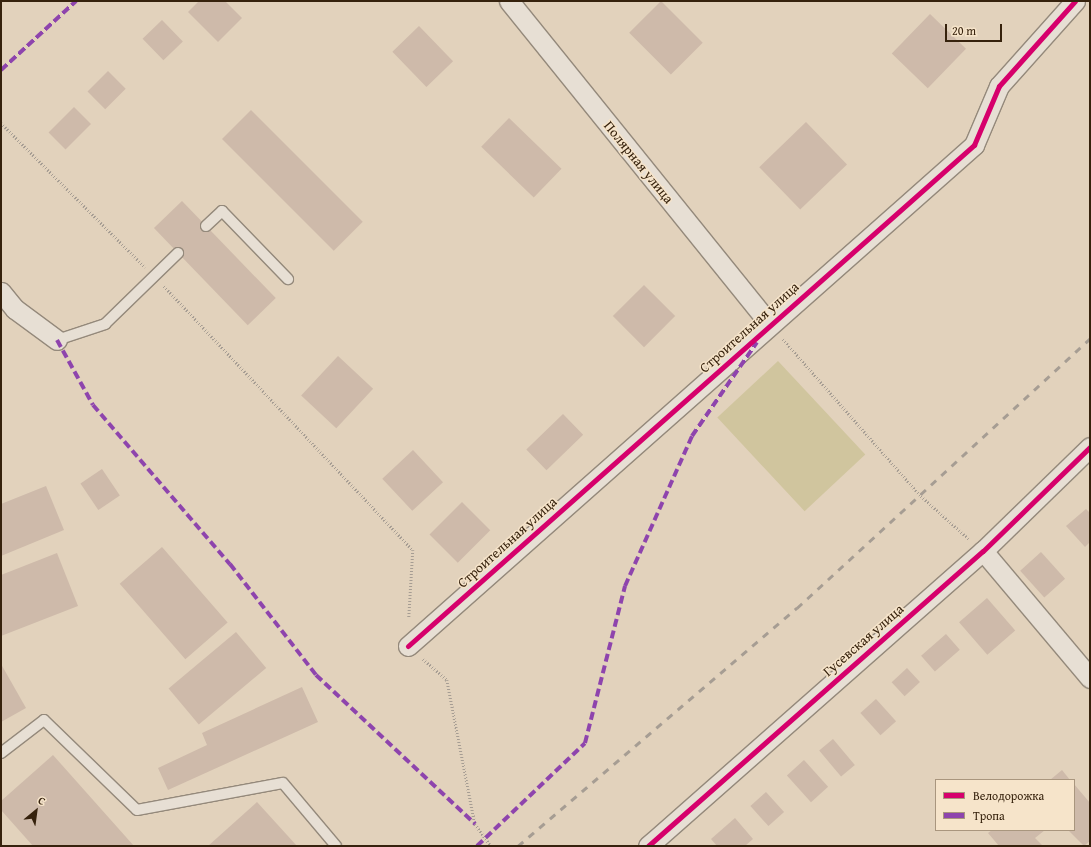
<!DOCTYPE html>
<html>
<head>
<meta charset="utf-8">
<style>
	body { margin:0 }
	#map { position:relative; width:1091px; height:847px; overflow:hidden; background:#e2d2bc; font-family:"Gentium Book Plus",serif }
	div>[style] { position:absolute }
	.green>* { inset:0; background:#d0c59e; transform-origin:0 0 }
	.building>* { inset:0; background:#cebaaa; transform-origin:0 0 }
	.path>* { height:2.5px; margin-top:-1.25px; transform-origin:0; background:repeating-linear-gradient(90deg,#a69d93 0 1px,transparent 0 3px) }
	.roads { filter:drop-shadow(1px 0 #94897b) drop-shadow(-1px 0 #94897b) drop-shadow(0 1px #94897b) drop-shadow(0 -1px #94897b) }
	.service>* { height:10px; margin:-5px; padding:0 5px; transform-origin:5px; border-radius:5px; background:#e7dfd4 }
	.minor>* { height:19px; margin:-9.5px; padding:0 9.5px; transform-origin:9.5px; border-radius:9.5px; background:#e7dfd4 }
	.rail>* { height:3px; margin-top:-1.5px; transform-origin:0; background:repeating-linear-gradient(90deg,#a69d93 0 7px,transparent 0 14px) }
	.quiet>* { height:4px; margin-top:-2px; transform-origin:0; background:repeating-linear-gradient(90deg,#8e44ad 0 8px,transparent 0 12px) }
	.cycleway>* { height:5px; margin:-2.5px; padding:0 2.5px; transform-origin:2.5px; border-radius:2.5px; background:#d6006c }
	span { translate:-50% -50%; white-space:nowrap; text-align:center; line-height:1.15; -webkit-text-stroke:3px #f6e4ca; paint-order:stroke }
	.street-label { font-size:14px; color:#36220d }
	.frame { position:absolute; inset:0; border:2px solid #36220d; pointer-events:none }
	.legend { position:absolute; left:935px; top:779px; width:140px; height:52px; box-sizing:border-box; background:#f6e4ca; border:1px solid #a9967e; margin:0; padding:5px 7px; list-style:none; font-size:12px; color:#36220d }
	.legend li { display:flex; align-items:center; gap:8px; height:20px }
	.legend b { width:20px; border:1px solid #a9967e }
	.north { position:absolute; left:16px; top:791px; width:40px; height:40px; -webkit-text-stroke:3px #f6e4ca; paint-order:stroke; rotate:29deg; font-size:11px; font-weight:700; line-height:16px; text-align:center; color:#36220d }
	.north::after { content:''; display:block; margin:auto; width:14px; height:18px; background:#36220d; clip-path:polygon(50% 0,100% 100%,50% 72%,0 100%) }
	.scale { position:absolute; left:945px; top:24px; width:57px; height:18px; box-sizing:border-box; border:2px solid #36220d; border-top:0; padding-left:5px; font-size:12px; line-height:14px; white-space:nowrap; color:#36220d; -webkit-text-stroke:3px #f6e4ca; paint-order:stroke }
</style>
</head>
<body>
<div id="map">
	<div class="green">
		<i style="left:778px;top:361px;width:128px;height:83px;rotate:47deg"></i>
	</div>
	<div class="building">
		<i style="clip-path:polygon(199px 1px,225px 1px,242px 18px,218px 42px,188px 12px)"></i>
		<i style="left:661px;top:1px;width:59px;height:45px;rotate:45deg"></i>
		<i style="left:930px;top:14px;width:50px;height:55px;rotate:44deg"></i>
		<i style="left:162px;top:20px;width:30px;height:27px;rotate:46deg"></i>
		<i style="left:419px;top:26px;width:49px;height:37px;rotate:46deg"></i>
		<i style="left:108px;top:71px;width:25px;height:29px;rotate:45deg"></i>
		<i style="left:74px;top:107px;width:24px;height:36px;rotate:45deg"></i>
		<i style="left:251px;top:110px;width:158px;height:41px;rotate:45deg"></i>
		<i style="left:509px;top:118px;width:73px;height:40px;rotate:44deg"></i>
		<i style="left:806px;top:122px;width:59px;height:65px;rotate:46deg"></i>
		<i style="left:182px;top:201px;width:135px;height:39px;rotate:46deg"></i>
		<i style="left:644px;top:285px;width:44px;height:44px;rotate:45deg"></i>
		<i style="left:338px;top:356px;width:48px;height:54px;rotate:43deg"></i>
		<i style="left:563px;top:414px;width:29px;height:51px;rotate:46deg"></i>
		<i style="left:413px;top:450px;width:44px;height:42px;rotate:47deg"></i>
		<i style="left:102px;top:469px;width:32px;height:26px;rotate:56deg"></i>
		<i style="clip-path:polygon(46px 486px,64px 530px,1px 556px,1px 504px)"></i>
		<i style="left:462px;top:502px;width:40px;height:46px;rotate:45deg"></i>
		<i style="clip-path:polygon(1086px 509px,1090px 513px,1090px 542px,1085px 547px,1066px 526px)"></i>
		<i style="left:162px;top:547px;width:100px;height:56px;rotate:49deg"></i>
		<i style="left:1041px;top:552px;width:36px;height:28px;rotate:48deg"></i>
		<i style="clip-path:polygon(57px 553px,78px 606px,1px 636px,1px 575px)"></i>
		<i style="left:987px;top:598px;width:43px;height:37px;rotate:49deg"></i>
		<i style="left:236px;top:632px;width:47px;height:88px;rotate:50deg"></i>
		<i style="left:946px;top:634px;width:21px;height:33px;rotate:49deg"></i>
		<i style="clip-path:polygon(1px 664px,26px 708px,1px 722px)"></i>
		<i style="left:907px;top:668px;width:19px;height:21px;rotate:47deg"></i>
		<i style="clip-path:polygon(302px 687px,318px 722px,168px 790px,158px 768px,207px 745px,202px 733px)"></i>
		<i style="left:876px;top:699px;width:30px;height:21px;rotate:48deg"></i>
		<i style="left:833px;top:739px;width:34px;height:18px;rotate:50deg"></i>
		<i style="clip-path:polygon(53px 755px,134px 846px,33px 846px,1px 810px,1px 801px)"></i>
		<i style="left:804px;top:760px;width:36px;height:23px;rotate:48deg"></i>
		<i style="clip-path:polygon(1062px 770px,1070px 780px,1050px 780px)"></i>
		<i style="clip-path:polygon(1074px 784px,1090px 803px,1090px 841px,1084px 846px,1068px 830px,1074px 830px)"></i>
		<i style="left:766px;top:792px;width:27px;height:21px;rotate:48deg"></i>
		<i style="clip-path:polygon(257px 802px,297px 846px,208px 846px)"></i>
		<i style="clip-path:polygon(735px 818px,753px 839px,745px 846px,717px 846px,711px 839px)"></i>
		<i style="clip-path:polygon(992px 830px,1045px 830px,1035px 838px,1043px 846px,999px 846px,988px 833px)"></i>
	</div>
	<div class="path">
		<i style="left:1px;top:123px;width:204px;rotate:45deg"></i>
		<i style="left:164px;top:286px;width:363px;rotate:46.7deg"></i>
		<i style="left:413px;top:550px;width:68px;rotate:93.4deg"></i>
		<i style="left:783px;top:339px;width:209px;rotate:48.7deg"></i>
		<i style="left:921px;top:496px;width:64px;rotate:41.9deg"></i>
		<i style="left:423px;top:659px;width:32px;rotate:41deg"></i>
		<i style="left:447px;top:680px;width:147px;rotate:79deg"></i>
		<i style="left:475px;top:824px;width:27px;rotate:54deg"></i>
	</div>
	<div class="roads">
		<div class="service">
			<i style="left:206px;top:226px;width:22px;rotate:-43deg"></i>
			<i style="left:222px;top:211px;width:95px;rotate:45.9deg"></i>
			<i style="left:57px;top:340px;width:51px;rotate:-18.4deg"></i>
			<i style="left:105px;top:324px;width:102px;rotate:-44.2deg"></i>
			<i style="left:1px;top:753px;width:54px;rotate:-37.5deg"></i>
			<i style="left:44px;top:720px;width:129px;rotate:44.1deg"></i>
			<i style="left:137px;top:810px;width:148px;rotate:-10.5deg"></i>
			<i style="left:283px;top:783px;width:82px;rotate:49.9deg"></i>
		</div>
		<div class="minor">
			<i style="left:509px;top:1px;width:415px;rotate:51.1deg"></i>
			<i style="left:1px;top:292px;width:22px;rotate:51deg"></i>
			<i style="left:15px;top:309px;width:52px;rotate:36.4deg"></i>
			<i style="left:983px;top:551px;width:166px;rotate:49.9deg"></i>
			<i style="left:408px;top:646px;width:756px;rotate:-41.51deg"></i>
			<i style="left:974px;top:145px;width:64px;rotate:-67deg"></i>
			<i style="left:999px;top:86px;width:114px;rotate:-48.2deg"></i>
			<i style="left:648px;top:846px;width:446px;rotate:-41.4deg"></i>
			<i style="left:983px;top:551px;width:149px;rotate:-44.2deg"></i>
		</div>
	</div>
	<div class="rail">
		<i style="left:518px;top:846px;width:367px;rotate:-40.5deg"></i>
		<i style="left:797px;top:608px;width:398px;rotate:-42.6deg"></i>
	</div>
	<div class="quiet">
		<i style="left:1px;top:70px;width:102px;rotate:-42.6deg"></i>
		<i style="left:57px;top:340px;width:74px;rotate:61deg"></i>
		<i style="left:93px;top:405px;width:210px;rotate:49.3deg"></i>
		<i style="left:230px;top:564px;width:140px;rotate:52.2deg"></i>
		<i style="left:316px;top:675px;width:218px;rotate:43.1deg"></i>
		<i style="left:477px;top:846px;width:149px;rotate:-43.6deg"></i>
		<i style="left:585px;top:743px;width:162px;rotate:-75.7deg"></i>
		<i style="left:625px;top:586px;width:164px;rotate:-65.9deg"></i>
		<i style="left:692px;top:436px;width:114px;rotate:-55.3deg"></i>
	</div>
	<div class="cycleway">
		<i style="left:408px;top:646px;width:756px;rotate:-41.51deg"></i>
		<i style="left:974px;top:145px;width:64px;rotate:-67deg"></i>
		<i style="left:999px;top:86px;width:114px;rotate:-48.2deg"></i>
		<i style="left:648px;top:846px;width:446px;rotate:-41.4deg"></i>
		<i style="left:983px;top:551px;width:149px;rotate:-44.2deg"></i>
	</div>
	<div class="street-label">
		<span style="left:639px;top:162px;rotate:51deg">Полярная улица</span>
		<span style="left:749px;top:327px;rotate:-42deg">Строительная улица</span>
		<span style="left:507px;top:542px;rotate:-42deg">Строительная улица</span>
		<span style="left:863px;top:640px;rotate:-41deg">Гусевская улица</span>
	</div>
	<div class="frame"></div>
	<ul class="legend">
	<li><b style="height:5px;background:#d6006c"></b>Велодорожка</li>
	<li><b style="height:5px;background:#8e44ad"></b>Тропа</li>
	</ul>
	<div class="north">С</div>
	<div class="scale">20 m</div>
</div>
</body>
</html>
